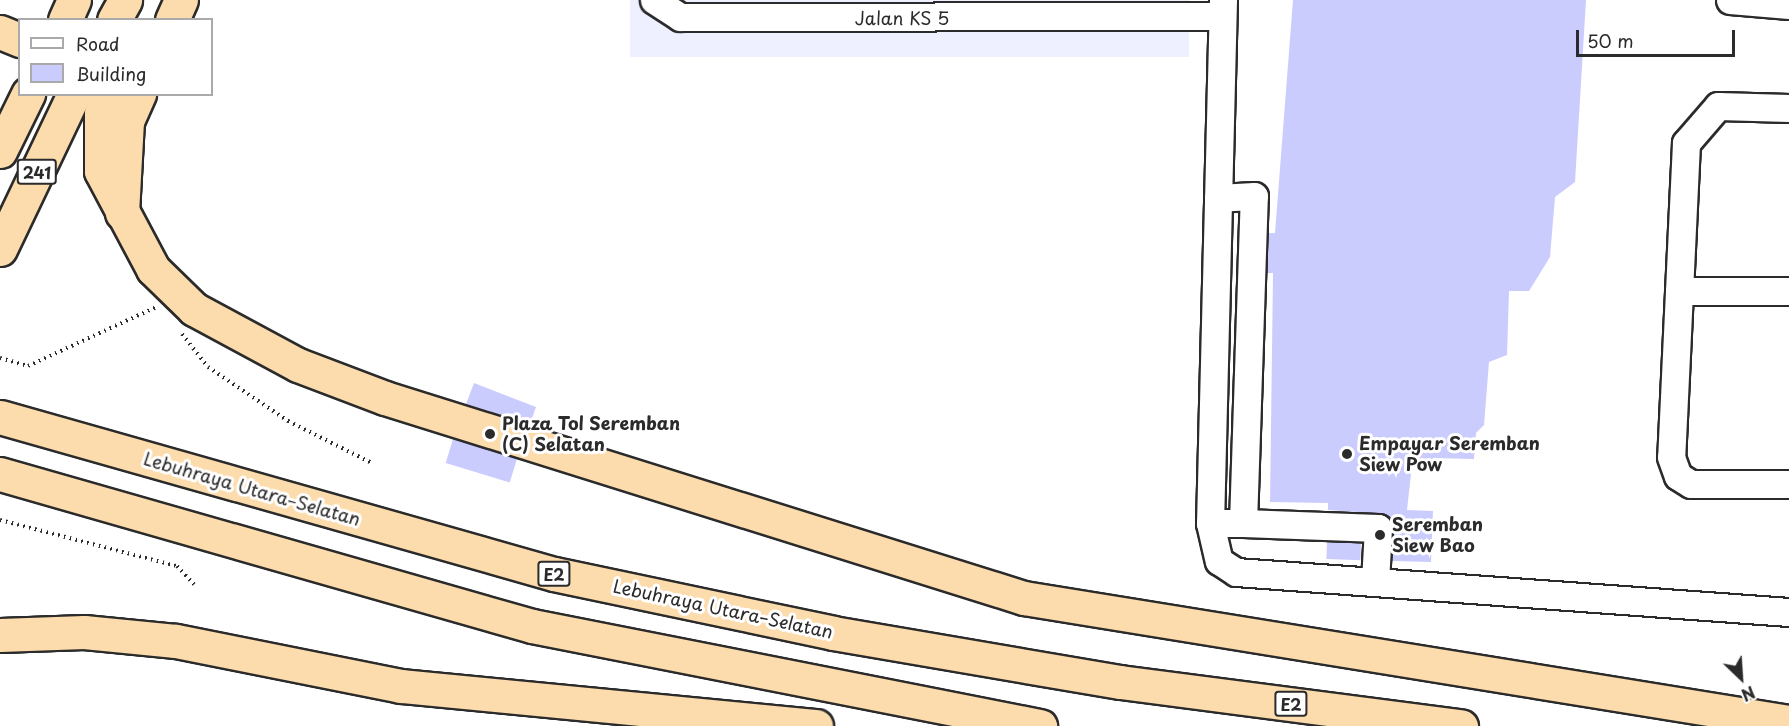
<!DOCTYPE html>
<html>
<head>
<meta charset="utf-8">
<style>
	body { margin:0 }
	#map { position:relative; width:1789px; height:726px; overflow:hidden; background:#fff; font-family:"Playpen Sans",sans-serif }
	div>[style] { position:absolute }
	.built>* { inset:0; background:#eff0ff; transform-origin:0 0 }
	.building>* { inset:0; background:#cbccfe; transform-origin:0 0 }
	.path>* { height:4px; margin-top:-2px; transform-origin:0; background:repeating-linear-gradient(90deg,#2b2b2b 0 1.5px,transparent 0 6px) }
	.roads { filter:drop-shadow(2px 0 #2b2b2b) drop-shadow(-2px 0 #2b2b2b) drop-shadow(0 2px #2b2b2b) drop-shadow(0 -2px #2b2b2b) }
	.minor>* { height:27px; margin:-13.5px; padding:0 13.5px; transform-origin:13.5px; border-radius:13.5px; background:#fff }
	.highway>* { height:33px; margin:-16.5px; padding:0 16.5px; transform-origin:16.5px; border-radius:16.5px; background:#fcdcac }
	.dots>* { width:16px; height:16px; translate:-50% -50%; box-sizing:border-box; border:3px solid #fff; border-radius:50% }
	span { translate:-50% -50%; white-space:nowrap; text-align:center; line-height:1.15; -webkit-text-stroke:6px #fff; paint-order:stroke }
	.shield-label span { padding:2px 4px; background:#fff; border:2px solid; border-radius:4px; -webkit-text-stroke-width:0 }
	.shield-label { font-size:16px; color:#2b2b2b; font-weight:700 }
	.street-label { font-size:18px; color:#2b2b2b }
	.poi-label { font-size:18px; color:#2b2b2b; font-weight:700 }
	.left { translate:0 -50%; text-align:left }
	.legend { position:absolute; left:18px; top:18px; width:195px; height:78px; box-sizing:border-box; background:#fff; border:2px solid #aaa; margin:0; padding:8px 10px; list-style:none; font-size:18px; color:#2b2b2b }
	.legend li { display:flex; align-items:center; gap:12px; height:30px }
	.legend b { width:30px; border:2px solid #aaa }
	.north { position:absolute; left:1711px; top:648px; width:60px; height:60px; -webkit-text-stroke:4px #fff; paint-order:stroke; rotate:155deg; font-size:16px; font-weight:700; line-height:24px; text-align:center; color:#2b2b2b }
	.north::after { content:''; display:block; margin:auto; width:21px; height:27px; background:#2b2b2b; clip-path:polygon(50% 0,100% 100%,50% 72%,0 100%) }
	.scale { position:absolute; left:1576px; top:30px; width:159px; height:27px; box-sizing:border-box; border:3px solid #2b2b2b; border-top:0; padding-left:8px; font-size:18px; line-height:21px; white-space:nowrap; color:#2b2b2b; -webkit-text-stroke:4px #fff; paint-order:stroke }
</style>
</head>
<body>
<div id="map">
	<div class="built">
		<i style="left:630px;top:0;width:559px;height:57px"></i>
	</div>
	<div class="building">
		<i style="clip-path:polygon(1293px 0,1586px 0,1575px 182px,1555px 197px,1550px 257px,1529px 291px,1509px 291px,1507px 355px,1489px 362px,1484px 425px,1476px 433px,1474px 459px,1434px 458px,1431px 466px,1412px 465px,1407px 510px,1433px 511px,1431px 562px,1392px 561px,1394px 528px,1386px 514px,1328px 510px,1328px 503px,1270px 502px,1273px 273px,1267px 273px,1269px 233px,1275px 233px)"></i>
		<i style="clip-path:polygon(474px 383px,536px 407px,530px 424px,466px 404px)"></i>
		<i style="left:453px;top:439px;width:67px;height:25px;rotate:17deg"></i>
		<i style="left:1327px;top:542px;width:34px;height:17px;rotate:2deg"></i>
	</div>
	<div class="path">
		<i style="left:182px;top:334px;width:42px;rotate:51.8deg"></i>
		<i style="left:208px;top:367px;width:97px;rotate:34deg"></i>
		<i style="left:288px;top:421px;width:94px;rotate:26.6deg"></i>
		<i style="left:0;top:358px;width:29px;rotate:16deg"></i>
		<i style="left:28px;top:366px;width:141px;rotate:-24.7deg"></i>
		<i style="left:0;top:520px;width:183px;rotate:14.6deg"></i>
		<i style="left:177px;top:566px;width:25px;rotate:47deg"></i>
	</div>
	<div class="roads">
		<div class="minor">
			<i style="left:654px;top:0;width:31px;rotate:33deg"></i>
			<i style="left:680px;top:17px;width:542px;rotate:-0.11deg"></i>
			<i style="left:1223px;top:0;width:523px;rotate:91.42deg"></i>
			<i style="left:1210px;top:523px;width:39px;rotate:77deg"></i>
			<i style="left:1219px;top:561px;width:20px;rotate:33deg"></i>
			<i style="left:1236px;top:572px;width:554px;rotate:4.14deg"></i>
			<i style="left:1730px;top:0;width:59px;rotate:4.8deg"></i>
			<i style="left:1789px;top:108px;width:71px;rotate:-178.4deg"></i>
			<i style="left:1718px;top:106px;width:49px;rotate:130.9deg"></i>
			<i style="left:1686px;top:143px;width:314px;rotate:92.7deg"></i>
			<i style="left:1671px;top:457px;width:20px;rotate:70deg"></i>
			<i style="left:1678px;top:476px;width:15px;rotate:32deg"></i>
			<i style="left:1691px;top:484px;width:98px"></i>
			<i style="left:1679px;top:291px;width:110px"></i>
			<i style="left:1210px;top:523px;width:33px"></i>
			<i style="left:1243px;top:523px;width:327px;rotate:-88.1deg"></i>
			<i style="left:1254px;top:196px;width:36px;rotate:177deg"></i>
			<i style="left:1243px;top:523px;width:135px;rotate:2.1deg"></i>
			<i style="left:1378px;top:528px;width:54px;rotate:93.2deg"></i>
		</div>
		<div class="highway">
			<i style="left:65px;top:20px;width:22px;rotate:-66deg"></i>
			<i style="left:114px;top:20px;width:23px;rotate:-61deg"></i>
			<i style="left:172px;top:20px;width:22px;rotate:-66deg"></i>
			<i style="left:0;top:32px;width:22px;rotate:22deg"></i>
			<i style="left:108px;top:94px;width:20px;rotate:110deg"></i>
			<i style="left:101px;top:113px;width:58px;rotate:90deg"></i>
			<i style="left:101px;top:171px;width:111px;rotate:62deg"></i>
			<i style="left:153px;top:269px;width:57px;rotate:44.3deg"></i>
			<i style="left:194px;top:309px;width:118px;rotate:28.3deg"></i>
			<i style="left:298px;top:365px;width:93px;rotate:20.8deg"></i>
			<i style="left:385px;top:398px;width:670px;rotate:17.38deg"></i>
			<i style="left:1024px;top:598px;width:775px;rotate:9.21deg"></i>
			<i style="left:0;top:151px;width:64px;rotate:-63.8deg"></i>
			<i style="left:122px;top:213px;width:92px;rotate:-86.9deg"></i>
			<i style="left:127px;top:121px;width:30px;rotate:-66deg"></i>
			<i style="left:0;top:249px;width:172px;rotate:-64.5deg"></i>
			<i style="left:0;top:417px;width:576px;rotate:15.82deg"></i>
			<i style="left:554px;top:574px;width:285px;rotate:11.9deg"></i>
			<i style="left:833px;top:633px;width:291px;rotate:9.7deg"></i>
			<i style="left:1120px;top:682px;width:344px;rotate:7.4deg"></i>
			<i style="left:0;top:474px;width:553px;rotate:15.95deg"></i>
			<i style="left:532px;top:626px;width:518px;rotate:11.14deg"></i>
			<i style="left:0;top:635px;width:84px;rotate:-2deg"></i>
			<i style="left:84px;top:632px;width:92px;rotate:5.6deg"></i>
			<i style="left:176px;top:641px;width:229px;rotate:11.3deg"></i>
			<i style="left:401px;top:686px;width:417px;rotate:5.5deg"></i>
		</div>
	</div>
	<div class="dots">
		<i style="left:490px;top:434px;background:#2b2b2b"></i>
		<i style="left:1347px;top:454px;background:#2b2b2b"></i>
		<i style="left:1380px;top:535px;background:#2b2b2b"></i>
	</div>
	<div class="shield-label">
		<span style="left:37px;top:172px">241</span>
		<span style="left:554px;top:574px">E2</span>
		<span style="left:1291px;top:704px">E2</span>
	</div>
	<div class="street-label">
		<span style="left:902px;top:18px">Jalan KS 5</span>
		<span style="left:252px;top:489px;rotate:16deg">Lebuhraya Utara–Selatan</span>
		<span style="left:723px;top:609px;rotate:12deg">Lebuhraya Utara–Selatan</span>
	</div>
	<div class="poi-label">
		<span class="left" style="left:502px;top:434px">Plaza Tol Seremban<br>(C) Selatan</span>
		<span class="left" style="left:1359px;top:454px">Empayar Seremban<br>Siew Pow</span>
		<span class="left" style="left:1392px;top:535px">Seremban<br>Siew Bao</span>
	</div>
	<ul class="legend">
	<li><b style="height:8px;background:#fff"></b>Road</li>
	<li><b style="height:16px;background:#cbccfe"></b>Building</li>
	</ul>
	<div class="north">N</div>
	<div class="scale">50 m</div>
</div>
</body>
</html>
